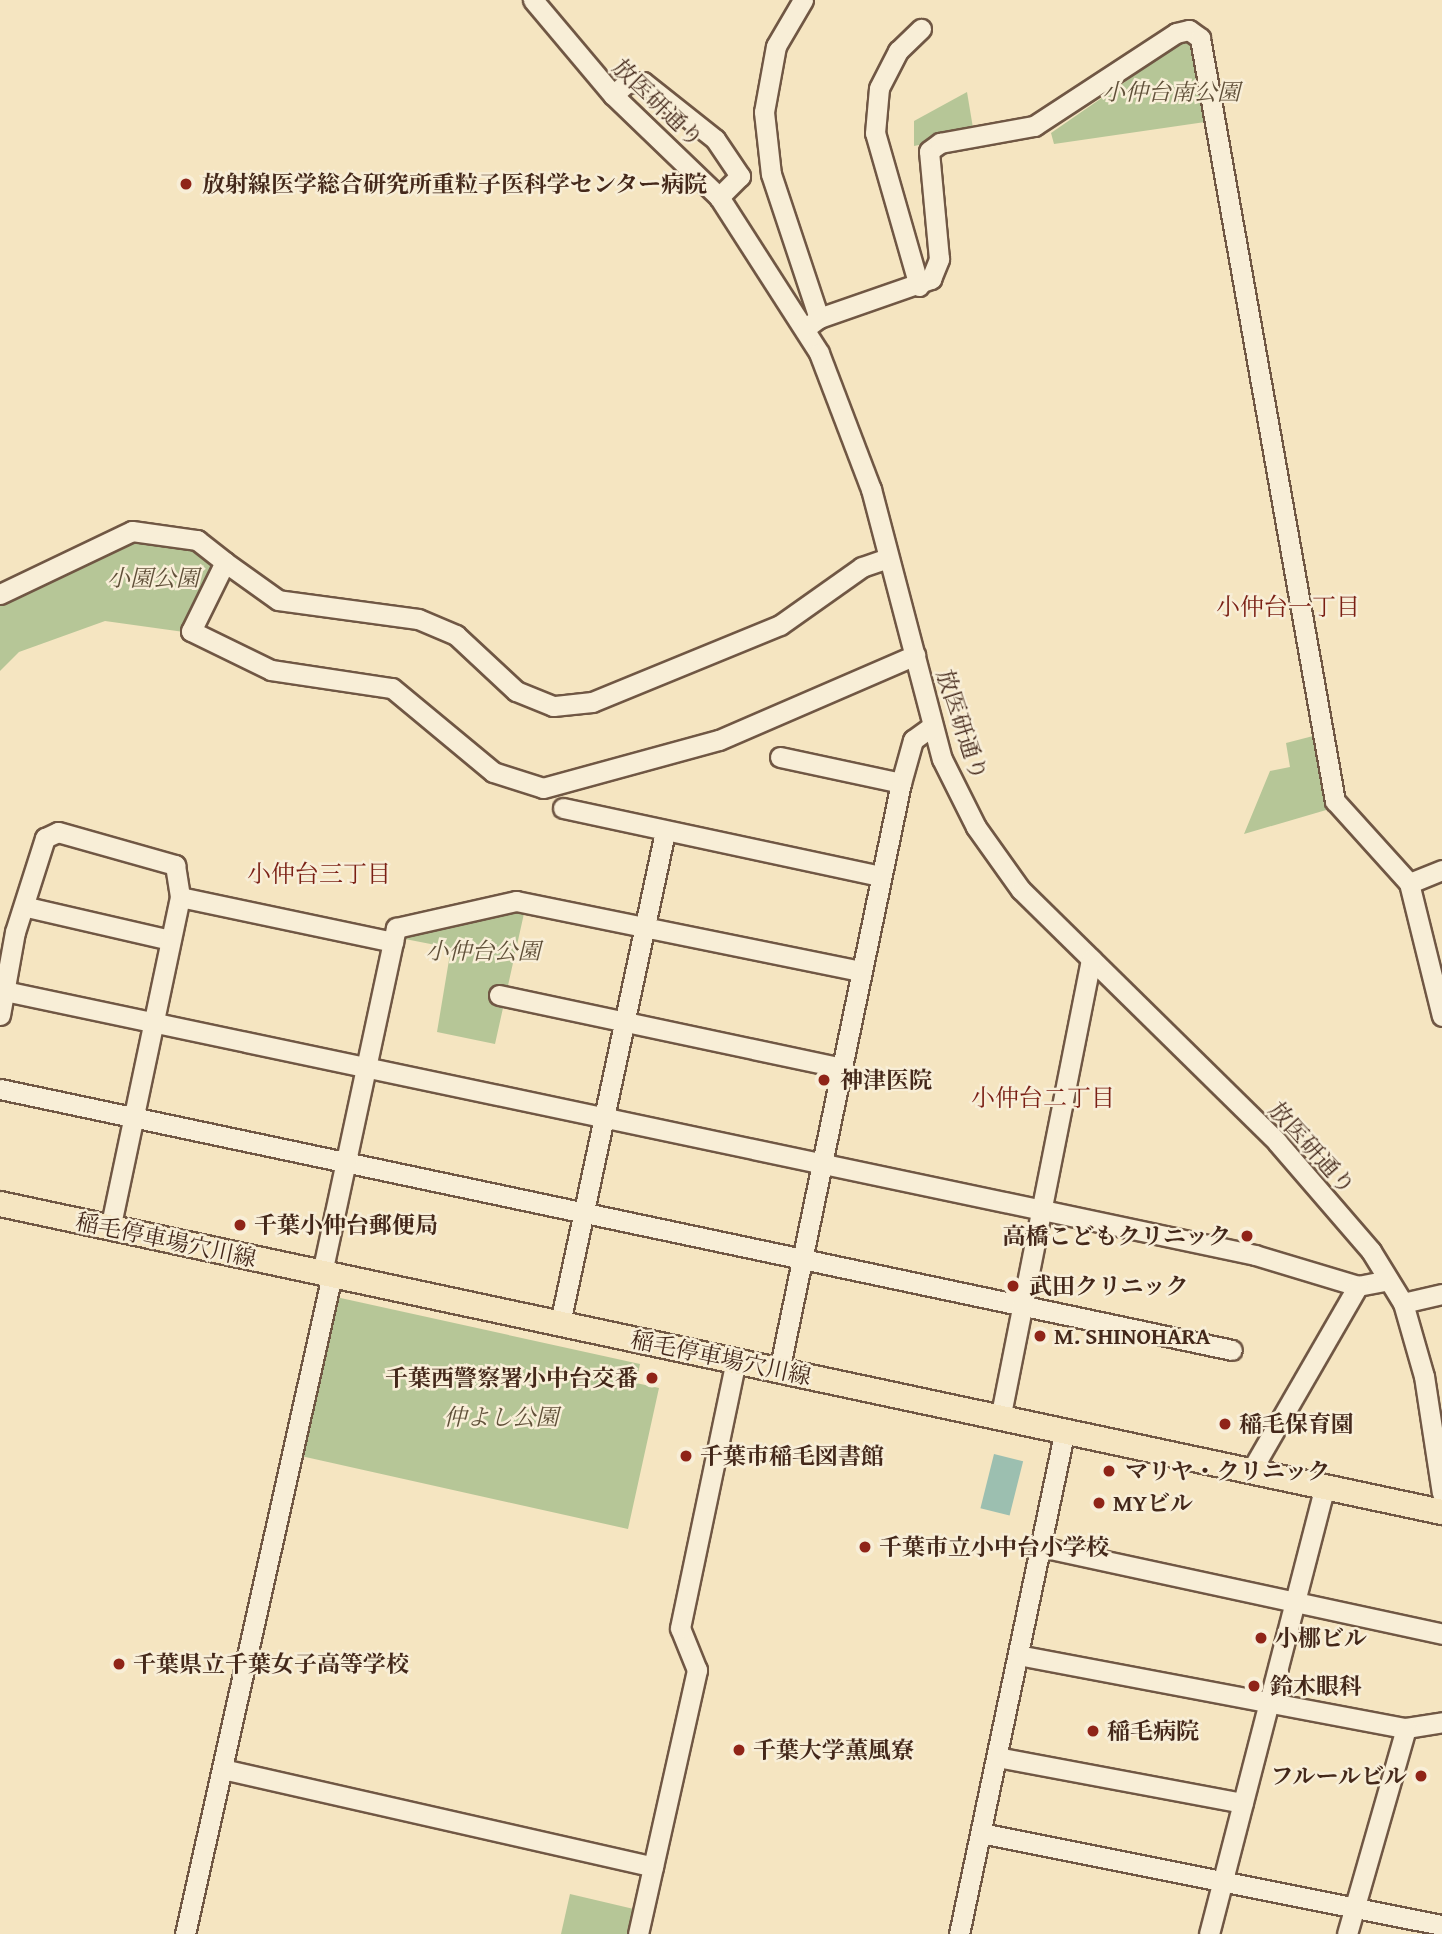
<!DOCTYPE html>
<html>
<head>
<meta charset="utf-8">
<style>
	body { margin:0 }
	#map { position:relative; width:1442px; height:1934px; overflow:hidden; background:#f5e5c1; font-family:"Gentium Book Plus","Noto Serif JP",serif }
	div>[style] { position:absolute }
	.green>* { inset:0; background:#b6c697 }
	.water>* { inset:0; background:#9cbfb0; transform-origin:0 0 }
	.roads { filter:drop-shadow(2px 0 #705744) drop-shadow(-2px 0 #705744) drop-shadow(0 2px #705744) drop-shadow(0 -2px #705744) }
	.minor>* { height:19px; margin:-9.5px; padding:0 9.5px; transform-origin:9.5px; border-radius:9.5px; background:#f8eed7 }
	.major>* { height:24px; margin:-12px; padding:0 12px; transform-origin:12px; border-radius:12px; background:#f5e5c1 }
	.dots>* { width:19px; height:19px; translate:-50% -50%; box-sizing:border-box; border:4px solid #f8eed7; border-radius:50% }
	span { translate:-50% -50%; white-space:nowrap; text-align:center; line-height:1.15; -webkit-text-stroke:5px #f8eed7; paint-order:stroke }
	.park-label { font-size:23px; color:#605039; font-style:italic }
	.street-label { font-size:23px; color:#44281a }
	.poi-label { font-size:23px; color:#44281a; font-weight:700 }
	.left { translate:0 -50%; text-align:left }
	.right { translate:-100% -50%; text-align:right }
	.neighbourhood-label { font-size:24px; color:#7a1f14 }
</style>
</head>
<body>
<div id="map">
	<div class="green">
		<i style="clip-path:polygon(1187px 39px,1198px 45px,1212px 121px,1054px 144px,1051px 133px)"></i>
		<i style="clip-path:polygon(967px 92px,974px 134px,914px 146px,914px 121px)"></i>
		<i style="clip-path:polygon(132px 534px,197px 543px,221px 563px,184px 632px,105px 621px,19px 652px,0 671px,0 596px)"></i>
		<i style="clip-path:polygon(1317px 735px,1333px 808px,1244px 834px,1270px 771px,1290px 767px,1286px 743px)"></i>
		<i style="clip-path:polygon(519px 908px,525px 909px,495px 1044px,437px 1032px,451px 948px,405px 939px,411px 929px)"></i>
		<i style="clip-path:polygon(336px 1297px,640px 1364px,636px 1383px,659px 1388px,628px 1529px,301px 1456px)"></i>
		<i style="clip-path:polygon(570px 1894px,638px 1910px,632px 1934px,561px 1934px)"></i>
	</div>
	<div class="water">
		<i style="left:994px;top:1454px;width:30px;height:56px;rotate:14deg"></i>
	</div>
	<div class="roads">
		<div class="minor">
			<i style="left:533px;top:0;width:124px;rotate:49.9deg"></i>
			<i style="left:613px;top:95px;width:147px;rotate:43.9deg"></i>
			<i style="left:719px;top:197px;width:185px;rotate:57.3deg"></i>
			<i style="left:819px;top:353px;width:146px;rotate:69.1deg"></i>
			<i style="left:871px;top:489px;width:279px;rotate:75.3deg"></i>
			<i style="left:942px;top:759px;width:76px;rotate:63.4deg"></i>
			<i style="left:976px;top:827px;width:77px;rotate:54.5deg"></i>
			<i style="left:1021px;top:890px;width:359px;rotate:44.5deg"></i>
			<i style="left:1277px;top:1142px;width:144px;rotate:49.2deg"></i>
			<i style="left:1371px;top:1251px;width:61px;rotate:58.4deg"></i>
			<i style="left:1403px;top:1303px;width:76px;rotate:74deg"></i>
			<i style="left:1424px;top:1376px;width:118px;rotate:81.3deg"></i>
			<i style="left:803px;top:0;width:53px;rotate:120.4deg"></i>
			<i style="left:776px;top:46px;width:67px;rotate:100.3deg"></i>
			<i style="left:764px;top:112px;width:62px;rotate:83.6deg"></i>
			<i style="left:771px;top:174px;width:152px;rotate:71.6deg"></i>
			<i style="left:819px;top:318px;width:10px;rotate:143deg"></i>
			<i style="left:613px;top:95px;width:18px;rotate:-41deg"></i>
			<i style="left:627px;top:83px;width:16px;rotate:-4deg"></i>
			<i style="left:643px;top:82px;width:92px;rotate:38.4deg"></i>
			<i style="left:715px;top:139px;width:45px;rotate:56deg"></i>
			<i style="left:740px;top:176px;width:30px;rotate:135deg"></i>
			<i style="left:919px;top:286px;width:159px;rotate:-106deg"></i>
			<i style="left:875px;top:133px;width:45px;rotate:-84.9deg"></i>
			<i style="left:879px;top:88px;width:42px;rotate:-62.8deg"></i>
			<i style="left:898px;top:51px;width:32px;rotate:-44deg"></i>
			<i style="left:819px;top:318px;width:119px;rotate:-19.2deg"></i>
			<i style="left:931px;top:279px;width:22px;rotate:-68deg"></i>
			<i style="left:939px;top:259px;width:108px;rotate:-95.3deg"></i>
			<i style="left:929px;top:151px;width:14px;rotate:-36deg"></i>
			<i style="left:940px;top:143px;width:96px;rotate:-10.3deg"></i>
			<i style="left:1034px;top:126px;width:170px;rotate:-33.2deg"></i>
			<i style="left:1176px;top:33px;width:13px;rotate:-13deg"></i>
			<i style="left:1189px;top:30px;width:14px;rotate:36deg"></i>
			<i style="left:1200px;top:38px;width:775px;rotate:79.97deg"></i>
			<i style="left:1335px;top:801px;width:110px;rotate:47.9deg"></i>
			<i style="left:888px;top:558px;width:28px;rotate:161deg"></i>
			<i style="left:862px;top:567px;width:100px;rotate:144.7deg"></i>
			<i style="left:780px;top:625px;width:203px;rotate:157.7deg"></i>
			<i style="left:592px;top:702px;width:39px;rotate:174deg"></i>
			<i style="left:553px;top:706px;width:40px;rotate:-158deg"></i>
			<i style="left:516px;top:691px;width:82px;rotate:-137deg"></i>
			<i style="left:456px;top:635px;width:41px;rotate:-157.2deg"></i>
			<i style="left:418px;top:619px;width:141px;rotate:-172.3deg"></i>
			<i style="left:278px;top:600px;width:65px;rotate:-144.4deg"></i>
			<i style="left:225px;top:562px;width:77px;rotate:116.2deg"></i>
			<i style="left:191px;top:631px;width:89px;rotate:26deg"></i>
			<i style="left:271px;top:670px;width:122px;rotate:8.5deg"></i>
			<i style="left:392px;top:688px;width:131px;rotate:39.7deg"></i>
			<i style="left:493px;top:772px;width:52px;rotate:17.7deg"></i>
			<i style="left:543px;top:788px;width:182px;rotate:-15.3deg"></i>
			<i style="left:719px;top:740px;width:214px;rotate:-23.4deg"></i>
			<i style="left:0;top:594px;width:146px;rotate:-25.5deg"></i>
			<i style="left:132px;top:531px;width:66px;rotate:7.9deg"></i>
			<i style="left:197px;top:540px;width:36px;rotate:38deg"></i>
			<i style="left:780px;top:757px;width:124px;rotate:12.1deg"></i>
			<i style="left:563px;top:808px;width:325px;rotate:12.1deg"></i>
			<i style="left:1442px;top:870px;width:35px;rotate:158deg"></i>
			<i style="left:1409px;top:883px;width:137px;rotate:76.1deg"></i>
			<i style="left:180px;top:897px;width:218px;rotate:11.9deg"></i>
			<i style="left:27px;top:907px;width:147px;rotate:13deg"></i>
			<i style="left:0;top:990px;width:1283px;rotate:11.92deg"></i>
			<i style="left:1255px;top:1255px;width:108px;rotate:16.8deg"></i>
			<i style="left:1358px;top:1286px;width:31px;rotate:-11deg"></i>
			<i style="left:499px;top:995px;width:350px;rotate:12deg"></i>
			<i style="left:0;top:1015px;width:84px;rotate:-79.8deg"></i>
			<i style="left:15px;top:932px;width:99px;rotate:-72.3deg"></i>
			<i style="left:45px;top:838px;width:14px;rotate:-25deg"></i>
			<i style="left:58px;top:832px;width:122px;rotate:15.8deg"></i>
			<i style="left:175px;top:865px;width:32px;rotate:81deg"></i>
			<i style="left:180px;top:897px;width:338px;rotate:101.9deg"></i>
			<i style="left:0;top:1089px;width:1259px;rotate:11.96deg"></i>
			<i style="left:322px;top:1273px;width:353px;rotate:-77.9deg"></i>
			<i style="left:396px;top:928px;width:123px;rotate:-12.7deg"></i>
			<i style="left:516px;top:901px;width:352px;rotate:11.5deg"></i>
			<i style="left:1403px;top:1303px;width:40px;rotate:-13deg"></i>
			<i style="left:560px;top:1323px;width:502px;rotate:-77.93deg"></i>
			<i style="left:779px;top:1371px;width:601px;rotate:-78.28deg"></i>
			<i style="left:901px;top:783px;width:45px;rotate:-74.4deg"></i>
			<i style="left:913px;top:740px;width:24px;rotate:-36deg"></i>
			<i style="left:1000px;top:1419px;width:469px;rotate:-78.8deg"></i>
			<i style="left:1251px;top:1471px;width:214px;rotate:-60deg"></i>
			<i style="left:1041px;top:1547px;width:410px;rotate:12.2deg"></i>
			<i style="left:1018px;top:1655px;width:395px;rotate:10.7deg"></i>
			<i style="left:1406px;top:1728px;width:36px;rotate:-9deg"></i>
			<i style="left:997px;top:1757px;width:250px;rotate:10.6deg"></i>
			<i style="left:223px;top:1769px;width:441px;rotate:12.8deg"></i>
			<i style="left:981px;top:1833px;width:470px;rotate:11.3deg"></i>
			<i style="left:185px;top:1934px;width:675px;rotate:-77.43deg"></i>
			<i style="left:638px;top:1934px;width:271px;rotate:-77.4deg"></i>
			<i style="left:697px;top:1670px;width:45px;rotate:-112deg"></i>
			<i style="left:680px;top:1628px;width:273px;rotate:-78.2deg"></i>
			<i style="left:959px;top:1934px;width:511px;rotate:-78.14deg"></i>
			<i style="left:1209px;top:1934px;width:463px;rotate:-75.5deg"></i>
			<i style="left:1347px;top:1934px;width:214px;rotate:-74deg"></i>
		</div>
		<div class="major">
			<i style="left:0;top:1204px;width:1475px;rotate:12.06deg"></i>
		</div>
	</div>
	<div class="dots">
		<i style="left:186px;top:184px;background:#8f2418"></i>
		<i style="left:824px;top:1080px;background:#8f2418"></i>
		<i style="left:240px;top:1225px;background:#8f2418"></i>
		<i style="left:1247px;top:1236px;background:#8f2418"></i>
		<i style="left:1013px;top:1286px;background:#8f2418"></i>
		<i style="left:1040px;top:1336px;background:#8f2418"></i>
		<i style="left:652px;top:1378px;background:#8f2418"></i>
		<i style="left:1225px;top:1424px;background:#8f2418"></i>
		<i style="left:686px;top:1456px;background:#8f2418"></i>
		<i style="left:1109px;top:1471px;background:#8f2418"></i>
		<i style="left:1099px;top:1503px;background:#8f2418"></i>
		<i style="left:865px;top:1547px;background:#8f2418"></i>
		<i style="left:1261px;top:1638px;background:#8f2418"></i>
		<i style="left:119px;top:1664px;background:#8f2418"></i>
		<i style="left:1254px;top:1686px;background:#8f2418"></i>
		<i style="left:1093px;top:1731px;background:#8f2418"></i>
		<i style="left:739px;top:1750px;background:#8f2418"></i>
		<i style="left:1421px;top:1776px;background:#8f2418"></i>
	</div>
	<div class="park-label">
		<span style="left:1171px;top:92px">小仲台南公園</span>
		<span style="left:153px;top:578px">小園公園</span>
		<span style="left:483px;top:951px">小仲台公園</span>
		<span style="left:501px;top:1417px">仲よし公園</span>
	</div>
	<div class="street-label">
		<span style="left:658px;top:103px;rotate:44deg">放医研通り</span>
		<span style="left:962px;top:725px;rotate:72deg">放医研通り</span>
		<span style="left:1312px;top:1148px;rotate:48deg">放医研通り</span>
		<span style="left:166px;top:1240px;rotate:12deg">稲毛停車場穴川線</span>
		<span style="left:721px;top:1358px;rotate:12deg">稲毛停車場穴川線</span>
	</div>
	<div class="poi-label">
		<span class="left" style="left:202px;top:184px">放射線医学総合研究所重粒子医科学センター病院</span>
		<span class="left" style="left:840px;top:1080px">神津医院</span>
		<span class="left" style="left:254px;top:1225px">千葉小仲台郵便局</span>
		<span class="right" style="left:1231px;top:1236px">高橋こどもクリニック</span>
		<span class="left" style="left:1029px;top:1286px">武田クリニック</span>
		<span class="left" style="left:1054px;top:1336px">M. SHINOHARA</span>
		<span class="right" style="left:638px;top:1378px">千葉西警察署小中台交番</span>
		<span class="left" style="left:1239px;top:1424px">稲毛保育園</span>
		<span class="left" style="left:700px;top:1456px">千葉市稲毛図書館</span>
		<span class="left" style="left:1125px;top:1471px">マリヤ・クリニック</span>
		<span class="left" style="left:1113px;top:1503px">MYビル</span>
		<span class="left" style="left:879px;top:1547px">千葉市立小中台小学校</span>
		<span class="left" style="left:1275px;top:1638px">小梛ビル</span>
		<span class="left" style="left:133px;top:1664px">千葉県立千葉女子高等学校</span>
		<span class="left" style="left:1270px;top:1686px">鈴木眼科</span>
		<span class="left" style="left:1107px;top:1731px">稲毛病院</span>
		<span class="left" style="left:753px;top:1750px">千葉大学薫風寮</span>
		<span class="right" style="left:1407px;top:1776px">フルールビル</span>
	</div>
	<div class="neighbourhood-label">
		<span style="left:1288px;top:607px">小仲台一丁目</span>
		<span style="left:319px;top:874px">小仲台三丁目</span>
		<span style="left:1043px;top:1098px">小仲台二丁目</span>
	</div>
</div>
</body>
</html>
